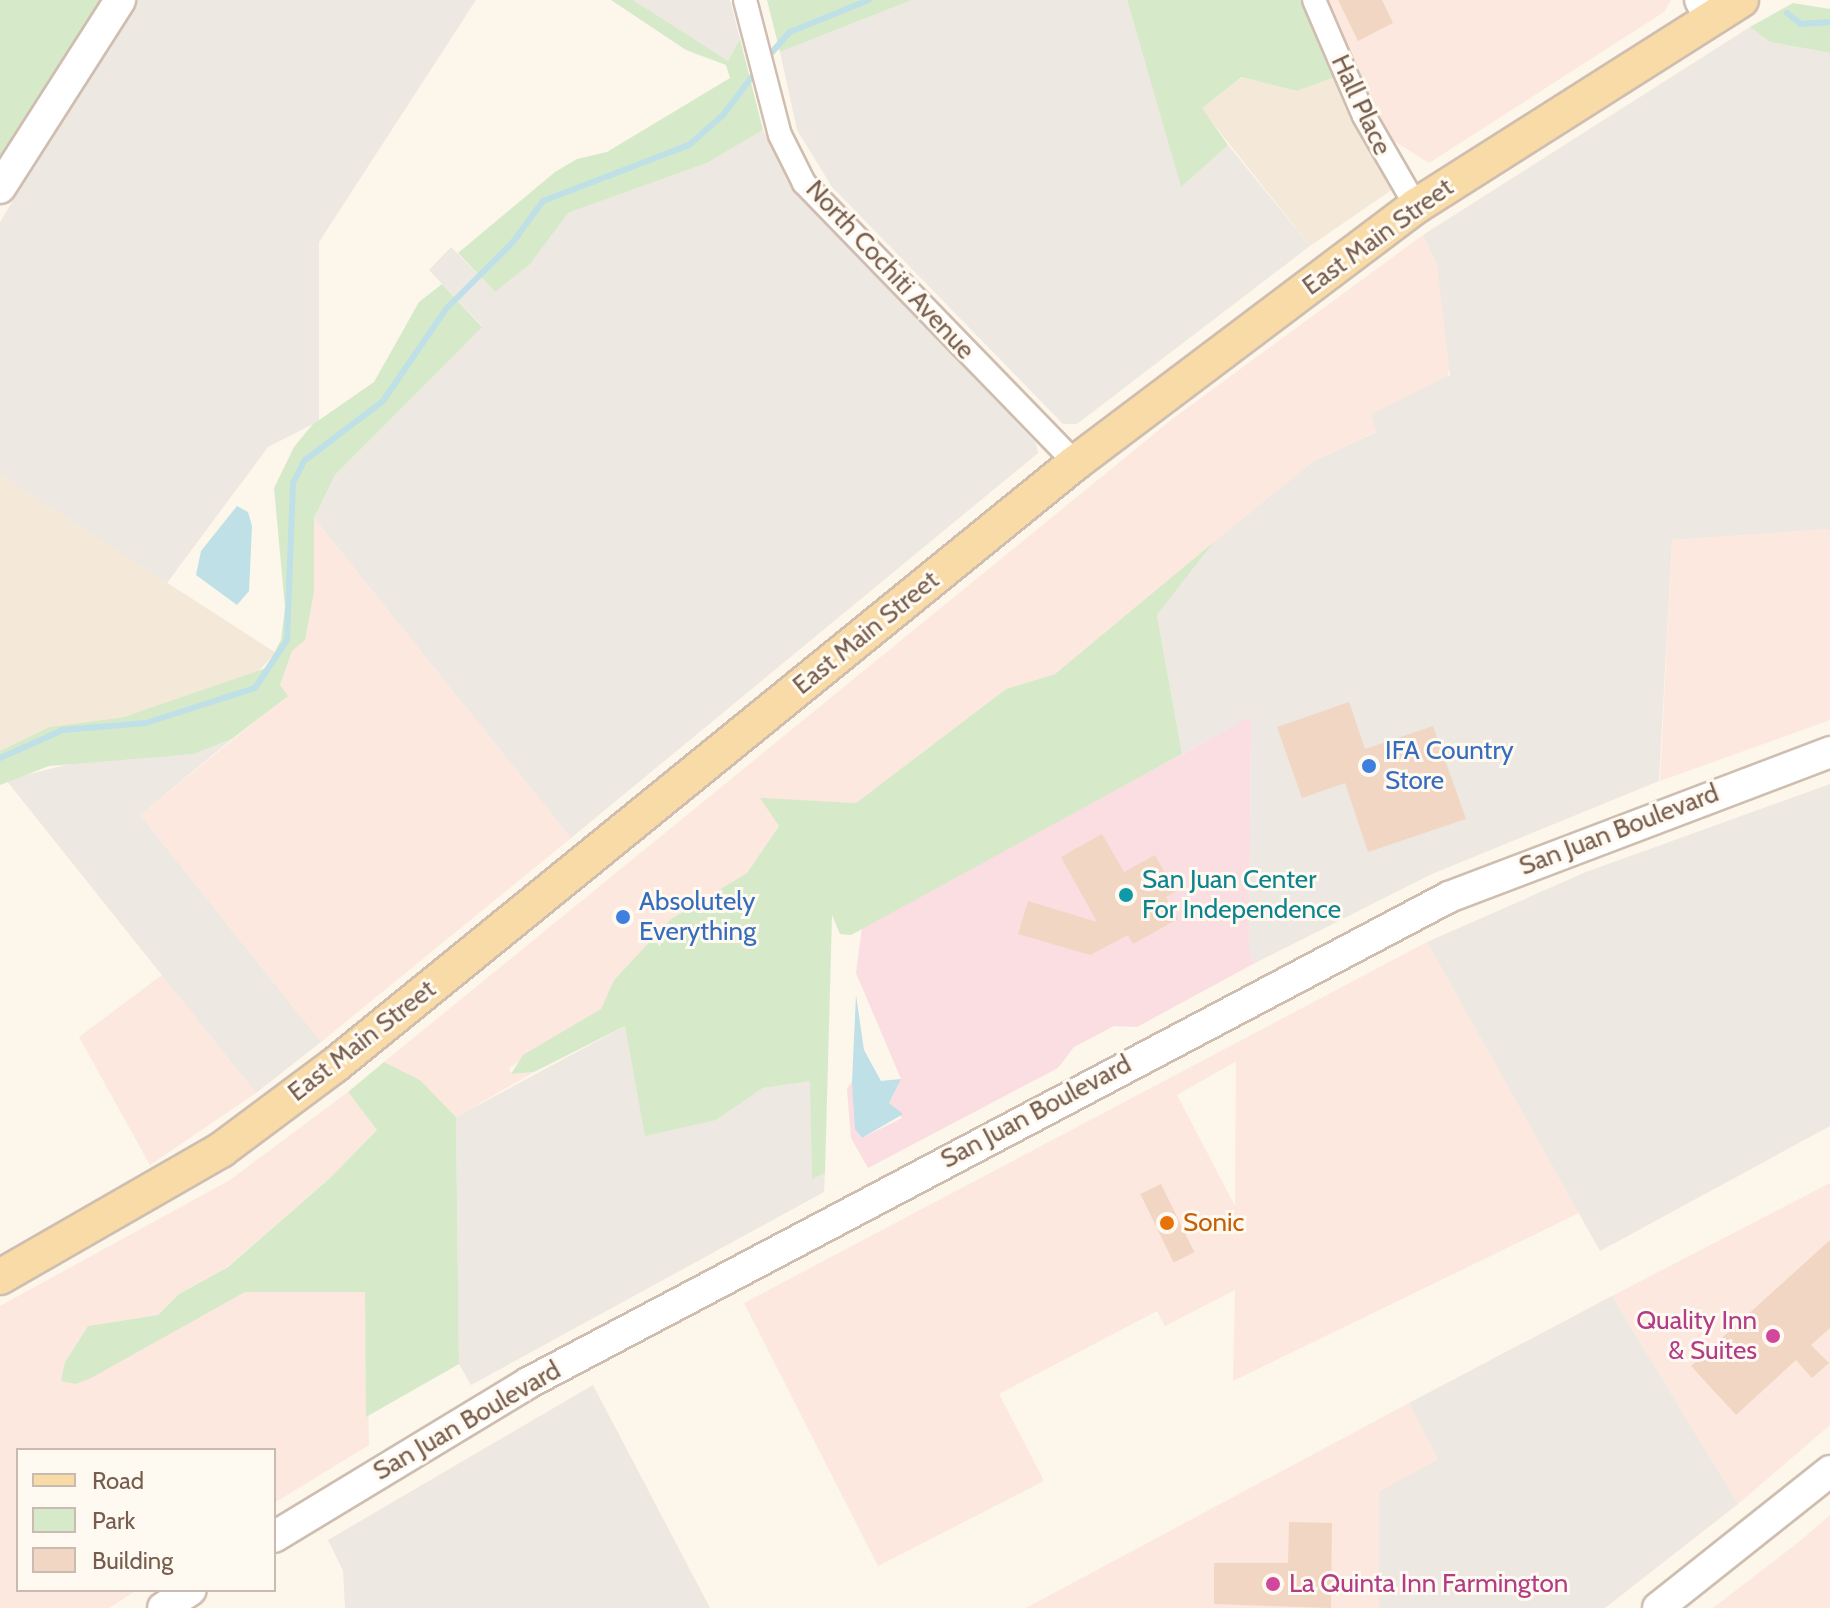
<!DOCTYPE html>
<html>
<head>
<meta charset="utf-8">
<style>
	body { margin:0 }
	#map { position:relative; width:1830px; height:1608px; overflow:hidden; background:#fcf6eb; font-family:Cabin,sans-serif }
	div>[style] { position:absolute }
	.residential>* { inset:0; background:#f4e8d9 }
	.commercial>* { inset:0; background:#fce8df }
	.industrial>* { inset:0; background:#eee8e3 }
	.medical>* { inset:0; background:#fadee1 }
	.green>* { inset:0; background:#d6eac9 }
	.water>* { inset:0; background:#bfe0e6 }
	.stream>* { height:6px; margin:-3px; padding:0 3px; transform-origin:3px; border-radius:3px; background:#bfe0e6 }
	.building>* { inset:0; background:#f1d6c3; transform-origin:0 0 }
	.roads { filter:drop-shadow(2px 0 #cfbeb0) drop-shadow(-2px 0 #cfbeb0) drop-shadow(0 2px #cfbeb0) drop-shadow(0 -2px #cfbeb0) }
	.street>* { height:22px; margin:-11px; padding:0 11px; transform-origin:11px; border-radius:11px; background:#fff }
	.secondary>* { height:30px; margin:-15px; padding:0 15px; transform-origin:15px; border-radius:15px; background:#fff }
	.primary>* { height:34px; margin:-17px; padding:0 17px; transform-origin:17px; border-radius:17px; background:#f8dba6 }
	.dots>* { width:22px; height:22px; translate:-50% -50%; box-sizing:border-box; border:4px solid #fffaf1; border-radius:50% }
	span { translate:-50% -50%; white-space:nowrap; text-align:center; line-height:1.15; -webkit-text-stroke:6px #fffaf1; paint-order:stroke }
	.street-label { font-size:26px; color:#775d4e }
	.shop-label { font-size:26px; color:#366cbe }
	.left { translate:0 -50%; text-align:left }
	.culture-label { font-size:26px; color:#0d838f }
	.food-label { font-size:26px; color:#c56008 }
	.hotel-label { font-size:26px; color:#b23c85 }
	.right { translate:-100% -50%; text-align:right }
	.legend { position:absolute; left:16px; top:1448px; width:260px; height:144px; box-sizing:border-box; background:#fffaf1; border:2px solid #c9bbb0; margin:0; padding:10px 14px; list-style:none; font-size:24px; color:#775d4e }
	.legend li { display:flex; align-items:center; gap:16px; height:40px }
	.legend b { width:40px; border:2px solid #c9bbb0 }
</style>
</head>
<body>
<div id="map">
	<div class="residential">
		<i style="clip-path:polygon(1243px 77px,1297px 91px,1335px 77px,1393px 189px,1310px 246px,1201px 108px)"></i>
		<i style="clip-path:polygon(0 475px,276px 653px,252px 677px,124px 717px,49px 727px,0 751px)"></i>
	</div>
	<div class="commercial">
		<i style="clip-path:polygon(1324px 0,1671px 0,1664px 12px,1429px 163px,1383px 134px)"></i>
		<i style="clip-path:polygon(1423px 235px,1437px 264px,1447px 322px,1451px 365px,1445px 382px,1371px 414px,1377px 431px,1314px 461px,1055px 674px,1006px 689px,856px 803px,761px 799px,779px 826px,747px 873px,672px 918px,614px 980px,601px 1009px,509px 1068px,511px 1074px,534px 1072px,456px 1117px,420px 1080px,384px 1062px,1175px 417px)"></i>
		<i style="clip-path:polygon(314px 518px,571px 838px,321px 1042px,140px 815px,287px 696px,280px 685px,292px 651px,305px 639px,314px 592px)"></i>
		<i style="clip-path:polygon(1830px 529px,1830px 720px,1660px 781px,1672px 540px)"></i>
		<i style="clip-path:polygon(evenodd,1427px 942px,1579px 1213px,1233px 1381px,1235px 1290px,1165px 1326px,1157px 1311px,999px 1394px,1044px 1481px,878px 1566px,744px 1303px,1427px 942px,1235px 1062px,1236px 1063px,1235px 1206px,1177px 1095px,1235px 1062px)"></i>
		<i style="clip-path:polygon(162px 975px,256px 1093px,150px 1165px,79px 1037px)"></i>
		<i style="clip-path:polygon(348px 1092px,377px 1130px,329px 1179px,227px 1267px,179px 1294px,158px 1315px,88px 1326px,65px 1362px,76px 1384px,245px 1292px,366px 1291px,369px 1445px,274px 1503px,274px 1450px,18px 1450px,18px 1590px,137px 1590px,109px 1608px,0 1608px,0 1306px,230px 1180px)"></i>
		<i style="clip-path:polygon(1830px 1183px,1830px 1425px,1738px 1504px,1612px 1296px)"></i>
		<i style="clip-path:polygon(1409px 1403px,1438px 1459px,1379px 1493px,1379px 1608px,1026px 1608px)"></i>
		<i style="clip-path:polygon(1830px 1515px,1830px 1608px,1713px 1608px,1799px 1542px)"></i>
	</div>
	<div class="industrial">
		<i style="clip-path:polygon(135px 0,476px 0,319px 242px,319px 421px,268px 447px,167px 583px,0 475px,0 222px)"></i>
		<i style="clip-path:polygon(633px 0,730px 0,740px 39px,728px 62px)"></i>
		<i style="clip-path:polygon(912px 0,1127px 0,1181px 186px,1228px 145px,1310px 246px,1077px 424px,1063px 424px,832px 187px,797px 130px,780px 52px)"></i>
		<i style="clip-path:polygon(1750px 27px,1770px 42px,1830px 53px,1830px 529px,1672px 540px,1659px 781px,1432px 874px,1255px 963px,1249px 951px,1251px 718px,1182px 754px,1157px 615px,1214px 542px,1314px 461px,1376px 432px,1371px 414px,1450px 375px,1437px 264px,1423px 235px)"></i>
		<i style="clip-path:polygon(763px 130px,794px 190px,1036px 443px,1038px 453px,571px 838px,314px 518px,335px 475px,482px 326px,429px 270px,451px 247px,495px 292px,568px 213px,707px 163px)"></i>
		<i style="clip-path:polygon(232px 739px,140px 815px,321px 1042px,256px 1093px,6px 780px,85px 760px,194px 754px)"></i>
		<i style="clip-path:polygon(1830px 784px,1830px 1126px,1600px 1251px,1427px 942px,1586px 872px)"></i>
		<i style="clip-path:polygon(625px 1026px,716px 1120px,763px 1088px,811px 1080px,812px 1178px,825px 1173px,824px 1192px,471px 1385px,459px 1364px,456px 1117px)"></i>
		<i style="clip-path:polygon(1612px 1296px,1738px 1504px,1605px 1608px,1379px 1608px,1379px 1492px,1438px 1459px,1409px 1403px)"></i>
		<i style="clip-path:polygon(593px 1385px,710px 1608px,345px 1608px,343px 1571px,328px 1540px)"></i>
	</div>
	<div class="medical">
		<i style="clip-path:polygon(1251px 717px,1249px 951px,1255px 963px,1137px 1027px,1114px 1026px,1074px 1047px,1058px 1068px,868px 1168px,851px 1138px,847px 1089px,852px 1082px,856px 1086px,855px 1129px,862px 1138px,902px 1118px,889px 1103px,901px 1079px,856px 973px,862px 927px)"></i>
	</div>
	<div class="green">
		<i style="clip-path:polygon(0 0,104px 0,0 158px)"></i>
		<i style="clip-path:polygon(611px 0,633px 0,728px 61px,740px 39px,763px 130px,707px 163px,568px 213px,530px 264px,495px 292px,458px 253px,555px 172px,577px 159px,607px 152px,730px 78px,726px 65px,686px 50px)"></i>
		<i style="clip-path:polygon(767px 0,912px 0,780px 52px)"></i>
		<i style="clip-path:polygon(1127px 0,1301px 0,1335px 77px,1297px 91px,1242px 77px,1202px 108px,1228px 145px,1181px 187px)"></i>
		<i style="clip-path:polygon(1793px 3px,1830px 9px,1830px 53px,1770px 42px,1750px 27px)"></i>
		<i style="clip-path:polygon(442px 284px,482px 327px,335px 475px,314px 518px,314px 592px,305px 640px,292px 651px,280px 685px,288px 696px,232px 739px,194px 754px,49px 766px,0 785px,0 751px,49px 727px,124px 717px,266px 668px,281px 640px,285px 607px,274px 488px,294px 447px,312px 425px,374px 382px,419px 302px)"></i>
		<i style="clip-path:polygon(1214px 542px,1157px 615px,1182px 754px,851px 935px,840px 934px,832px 915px,825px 1173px,812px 1179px,810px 1081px,763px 1088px,716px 1120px,645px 1136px,625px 1026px,534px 1072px,511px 1074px,523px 1055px,601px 1009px,614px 980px,671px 919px,747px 873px,779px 826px,760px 798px,856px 803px,1006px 689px,1055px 674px)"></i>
		<i style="clip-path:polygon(384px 1062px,420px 1080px,456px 1117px,459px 1364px,366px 1417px,365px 1292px,245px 1292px,91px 1378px,76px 1384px,61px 1381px,65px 1362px,88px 1326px,158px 1315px,179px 1294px,228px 1267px,329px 1179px,377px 1130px,348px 1092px)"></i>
	</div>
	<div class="water">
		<i style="clip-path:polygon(237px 506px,248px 512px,252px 526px,249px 591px,237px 605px,196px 575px,201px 551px)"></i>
		<i style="clip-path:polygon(856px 995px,864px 1050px,881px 1081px,901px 1079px,889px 1103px,903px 1114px,862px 1138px,855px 1129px,852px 1082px)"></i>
	</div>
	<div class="stream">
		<i style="left:1787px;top:13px;width:18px;rotate:38deg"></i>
		<i style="left:1801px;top:24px;width:29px;rotate:-4deg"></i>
		<i style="left:767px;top:58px;width:35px;rotate:-49deg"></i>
		<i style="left:790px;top:32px;width:85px;rotate:-22.1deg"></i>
		<i style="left:0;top:758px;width:69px;rotate:-24deg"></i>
		<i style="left:63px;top:730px;width:83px;rotate:-4.8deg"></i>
		<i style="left:146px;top:723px;width:114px;rotate:-17.8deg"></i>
		<i style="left:255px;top:688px;width:58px;rotate:-56.3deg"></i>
		<i style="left:287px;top:640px;width:157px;rotate:-87.8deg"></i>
		<i style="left:293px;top:483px;width:25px;rotate:-63deg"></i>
		<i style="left:304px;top:461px;width:99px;rotate:-37.2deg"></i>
		<i style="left:383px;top:401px;width:112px;rotate:-55.6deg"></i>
		<i style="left:446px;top:309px;width:95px;rotate:-45deg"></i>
		<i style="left:513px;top:242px;width:51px;rotate:-53.8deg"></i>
		<i style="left:543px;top:201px;width:156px;rotate:-21deg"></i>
		<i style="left:689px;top:145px;width:45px;rotate:-41.4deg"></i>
		<i style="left:723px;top:115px;width:56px;rotate:-52.9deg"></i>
	</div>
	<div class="building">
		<i style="clip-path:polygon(1338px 0,1382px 0,1393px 23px,1358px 41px)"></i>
		<i style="clip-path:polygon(1349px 702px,1365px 749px,1433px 726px,1466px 819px,1368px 852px,1345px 783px,1302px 798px,1277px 727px)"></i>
		<i style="clip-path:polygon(1102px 834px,1124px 872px,1155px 855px,1175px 892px,1166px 897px,1178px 919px,1133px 944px,1128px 935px,1090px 955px,1018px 934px,1028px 901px,1097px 922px,1061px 857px)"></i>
		<i style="left:1161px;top:1184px;width:76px;height:23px;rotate:64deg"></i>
		<i style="clip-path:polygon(1830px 1240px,1830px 1328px,1811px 1345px,1829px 1363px,1812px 1378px,1796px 1360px,1736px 1415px,1691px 1366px)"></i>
		<i style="clip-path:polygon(1289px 1522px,1332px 1523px,1331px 1608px,1214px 1604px,1214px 1563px,1288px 1563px)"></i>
	</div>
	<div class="roads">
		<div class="street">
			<i style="left:745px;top:0;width:139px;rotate:75.5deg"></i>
			<i style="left:780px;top:135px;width:54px;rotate:63.4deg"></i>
			<i style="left:804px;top:183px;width:390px;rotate:45.9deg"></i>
			<i style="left:1314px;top:0;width:126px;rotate:66.7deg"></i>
			<i style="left:1364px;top:116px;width:104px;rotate:60deg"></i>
		</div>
		<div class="secondary">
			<i style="left:1700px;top:0;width:21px;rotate:61deg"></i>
			<i style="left:0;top:188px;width:223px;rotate:-57.4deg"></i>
			<i style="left:274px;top:1537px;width:297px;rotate:-31.2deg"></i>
			<i style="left:528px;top:1383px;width:1041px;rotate:-27.82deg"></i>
			<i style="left:1449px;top:897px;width:408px;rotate:-20.8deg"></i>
			<i style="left:163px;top:1608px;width:33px;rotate:-33deg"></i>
			<i style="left:1658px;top:1608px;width:220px;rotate:-38.5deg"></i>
		</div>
		<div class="primary">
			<i style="left:0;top:1277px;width:255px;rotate:-29.9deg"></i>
			<i style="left:221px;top:1150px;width:142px;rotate:-36.7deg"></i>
			<i style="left:335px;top:1065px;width:954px;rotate:-39.13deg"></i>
			<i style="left:1075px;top:463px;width:427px;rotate:-37deg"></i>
			<i style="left:1416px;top:206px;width:385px;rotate:-32.4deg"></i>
		</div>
	</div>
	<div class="dots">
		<i style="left:1369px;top:766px;background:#3f7fe0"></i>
		<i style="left:1126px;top:895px;background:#0f9aa8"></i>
		<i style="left:623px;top:917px;background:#3f7fe0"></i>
		<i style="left:1167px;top:1223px;background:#e8710a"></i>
		<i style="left:1773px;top:1336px;background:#d1479c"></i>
		<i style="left:1273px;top:1584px;background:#d1479c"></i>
	</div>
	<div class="street-label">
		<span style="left:1361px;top:105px;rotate:65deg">Hall Place</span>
		<span style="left:1378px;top:237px;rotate:-36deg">East Main Street</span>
		<span style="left:890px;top:270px;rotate:47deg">North Cochiti Avenue</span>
		<span style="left:866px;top:633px;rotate:-39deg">East Main Street</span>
		<span style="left:1619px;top:830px;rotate:-21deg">San Juan Boulevard</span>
		<span style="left:362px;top:1041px;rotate:-38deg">East Main Street</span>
		<span style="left:1036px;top:1112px;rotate:-28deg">San Juan Boulevard</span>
		<span style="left:467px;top:1421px;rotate:-30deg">San Juan Boulevard</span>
	</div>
	<div class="shop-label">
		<span class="left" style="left:1385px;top:766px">IFA Country<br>Store</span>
		<span class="left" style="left:639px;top:917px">Absolutely<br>Everything</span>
	</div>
	<div class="culture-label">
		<span class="left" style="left:1142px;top:895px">San Juan Center<br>For Independence</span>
	</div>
	<div class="food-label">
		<span class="left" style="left:1183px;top:1223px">Sonic</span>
	</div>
	<div class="hotel-label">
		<span class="right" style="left:1757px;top:1336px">Quality Inn<br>&amp; Suites</span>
		<span class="left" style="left:1289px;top:1584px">La Quinta Inn Farmington</span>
	</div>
	<ul class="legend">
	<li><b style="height:10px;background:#f8dba6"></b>Road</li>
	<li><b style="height:22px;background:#d6eac9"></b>Park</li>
	<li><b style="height:22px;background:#f1d6c3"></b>Building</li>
	</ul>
</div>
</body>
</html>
